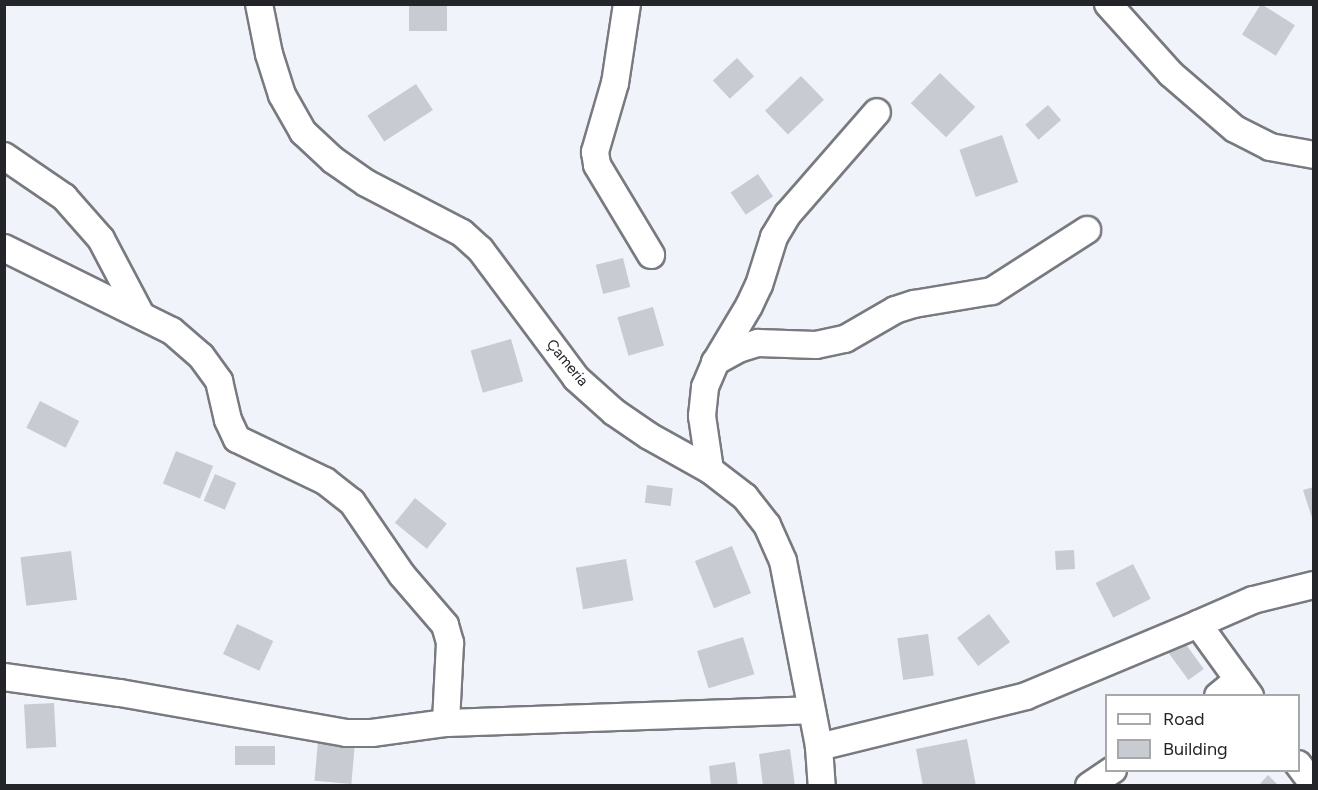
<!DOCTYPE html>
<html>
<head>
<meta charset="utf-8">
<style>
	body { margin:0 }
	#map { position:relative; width:1318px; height:790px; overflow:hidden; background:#f1f3fb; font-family:Figtree,sans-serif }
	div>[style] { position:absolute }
	.building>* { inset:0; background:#c9cbd3; transform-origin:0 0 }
	.roads { filter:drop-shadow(2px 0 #787a80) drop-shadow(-2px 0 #787a80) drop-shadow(0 2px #787a80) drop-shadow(0 -2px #787a80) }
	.street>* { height:26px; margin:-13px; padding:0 13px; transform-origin:13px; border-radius:13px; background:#fff }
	span { translate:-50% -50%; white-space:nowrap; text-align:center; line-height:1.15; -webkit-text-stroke:5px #fff; paint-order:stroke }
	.street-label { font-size:15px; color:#242528 }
	.frame { position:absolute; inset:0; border:6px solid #242528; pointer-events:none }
	.legend { position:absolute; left:1105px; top:694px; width:195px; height:78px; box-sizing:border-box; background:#fff; border:2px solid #a7a8a9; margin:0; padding:8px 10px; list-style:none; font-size:18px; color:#242528 }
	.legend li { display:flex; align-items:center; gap:12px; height:30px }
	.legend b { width:30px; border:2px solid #a7a8a9 }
</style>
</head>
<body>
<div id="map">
	<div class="building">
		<i style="left:409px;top:4px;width:38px;height:27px"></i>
		<i style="left:1261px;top:4px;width:40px;height:36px;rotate:32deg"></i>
		<i style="left:737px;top:58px;width:25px;height:33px;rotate:47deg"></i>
		<i style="left:940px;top:73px;width:49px;height:42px;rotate:44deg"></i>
		<i style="left:801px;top:76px;width:33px;height:50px;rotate:46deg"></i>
		<i style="left:416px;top:84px;width:31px;height:58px;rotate:57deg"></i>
		<i style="left:1048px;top:105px;width:20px;height:30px;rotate:49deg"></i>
		<i style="left:1002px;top:135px;width:50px;height:45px;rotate:71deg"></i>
		<i style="left:758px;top:174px;width:27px;height:33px;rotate:56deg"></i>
		<i style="left:623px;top:258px;width:30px;height:28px;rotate:76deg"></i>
		<i style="left:653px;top:307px;width:40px;height:37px;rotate:74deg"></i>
		<i style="left:511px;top:339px;width:44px;height:42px;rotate:74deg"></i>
		<i style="left:40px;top:401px;width:44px;height:30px;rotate:27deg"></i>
		<i style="left:176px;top:451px;width:40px;height:35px;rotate:22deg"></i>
		<i style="left:215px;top:474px;width:23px;height:29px;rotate:23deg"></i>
		<i style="left:647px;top:485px;width:26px;height:18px;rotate:7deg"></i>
		<i style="clip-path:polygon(1314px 487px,1314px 521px,1313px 521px,1303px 490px)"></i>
		<i style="left:415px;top:498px;width:41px;height:32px;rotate:39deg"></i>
		<i style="left:732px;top:546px;width:51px;height:40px;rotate:68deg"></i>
		<i style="left:1074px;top:550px;width:19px;height:19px;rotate:87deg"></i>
		<i style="left:71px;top:551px;width:49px;height:51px;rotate:83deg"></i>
		<i style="left:626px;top:559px;width:42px;height:51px;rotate:80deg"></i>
		<i style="left:1133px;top:564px;width:39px;height:42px;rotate:63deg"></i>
		<i style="left:989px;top:614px;width:35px;height:40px;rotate:53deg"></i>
		<i style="left:237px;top:624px;width:40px;height:33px;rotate:25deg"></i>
		<i style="left:928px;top:634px;width:42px;height:31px;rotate:82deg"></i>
		<i style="left:743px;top:637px;width:39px;height:48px;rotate:73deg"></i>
		<i style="left:1182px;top:639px;width:37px;height:19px;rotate:54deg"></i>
		<i style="left:54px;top:703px;width:44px;height:30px;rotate:87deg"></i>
		<i style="clip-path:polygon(967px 739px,976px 786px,923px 786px,916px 749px)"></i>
		<i style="left:318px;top:741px;width:37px;height:40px;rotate:5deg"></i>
		<i style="left:235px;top:746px;width:40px;height:19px"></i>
		<i style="clip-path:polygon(790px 749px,795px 786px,763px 786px,759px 754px)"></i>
		<i style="clip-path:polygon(735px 762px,738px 786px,711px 786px,709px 766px)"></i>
		<i style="clip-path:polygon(1268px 775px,1279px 786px,1258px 786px)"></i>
	</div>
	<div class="roads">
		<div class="street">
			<i style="left:259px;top:4px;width:51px;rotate:78.7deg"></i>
			<i style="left:269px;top:54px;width:43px;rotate:72.4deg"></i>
			<i style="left:282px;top:95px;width:43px;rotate:60.4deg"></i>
			<i style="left:303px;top:132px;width:41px;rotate:43deg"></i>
			<i style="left:333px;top:160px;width:40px;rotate:34.9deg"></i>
			<i style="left:366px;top:183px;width:108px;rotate:27.5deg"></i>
			<i style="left:462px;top:233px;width:24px;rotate:42deg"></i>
			<i style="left:480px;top:249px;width:161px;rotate:53.3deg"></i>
			<i style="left:576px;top:378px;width:51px;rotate:41.8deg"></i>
			<i style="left:614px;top:412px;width:42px;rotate:34.4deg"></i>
			<i style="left:649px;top:436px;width:70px;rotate:29.1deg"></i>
			<i style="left:710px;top:470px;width:44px;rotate:37.6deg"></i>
			<i style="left:745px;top:497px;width:36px;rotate:52deg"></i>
			<i style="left:767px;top:525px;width:39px;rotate:66deg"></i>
			<i style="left:783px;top:561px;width:189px;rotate:79deg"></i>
			<i style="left:819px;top:747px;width:39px;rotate:86deg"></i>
			<i style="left:627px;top:4px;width:80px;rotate:98.6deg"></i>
			<i style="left:615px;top:83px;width:72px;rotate:106.2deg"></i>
			<i style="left:595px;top:152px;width:13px;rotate:81deg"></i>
			<i style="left:597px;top:165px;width:105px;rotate:59deg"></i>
			<i style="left:1108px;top:4px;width:94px;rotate:48deg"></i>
			<i style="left:1171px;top:74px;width:84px;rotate:40.7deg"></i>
			<i style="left:1235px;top:129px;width:39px;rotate:27deg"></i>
			<i style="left:1270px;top:147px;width:45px;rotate:10.3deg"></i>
			<i style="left:4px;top:156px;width:73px;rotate:34.3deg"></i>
			<i style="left:64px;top:197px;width:56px;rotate:48.6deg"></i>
			<i style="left:101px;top:239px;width:86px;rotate:62.2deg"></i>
			<i style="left:4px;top:248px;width:187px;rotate:26.3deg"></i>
			<i style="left:172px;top:331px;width:38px;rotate:41deg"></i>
			<i style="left:201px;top:356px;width:31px;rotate:54deg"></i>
			<i style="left:219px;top:381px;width:40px;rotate:77deg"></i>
			<i style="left:228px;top:420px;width:21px;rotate:65deg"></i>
			<i style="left:237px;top:439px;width:98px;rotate:25.5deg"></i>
			<i style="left:325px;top:481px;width:34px;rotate:38deg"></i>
			<i style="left:352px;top:502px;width:88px;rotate:55.6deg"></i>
			<i style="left:402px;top:575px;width:66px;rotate:49.3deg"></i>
			<i style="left:445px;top:625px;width:19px;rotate:74deg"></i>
			<i style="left:450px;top:643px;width:80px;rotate:92.9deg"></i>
			<i style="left:715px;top:362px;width:26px;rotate:-29deg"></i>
			<i style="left:738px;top:349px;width:21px;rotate:-17deg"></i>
			<i style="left:758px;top:343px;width:58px;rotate:2deg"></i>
			<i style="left:816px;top:345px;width:30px;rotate:-12deg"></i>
			<i style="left:845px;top:339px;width:58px;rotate:-30.1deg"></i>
			<i style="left:895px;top:310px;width:20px;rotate:-18deg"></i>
			<i style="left:914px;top:304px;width:79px;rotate:-9.5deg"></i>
			<i style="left:992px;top:291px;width:113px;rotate:-32.7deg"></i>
			<i style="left:710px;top:470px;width:55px;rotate:-98.4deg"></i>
			<i style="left:702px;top:416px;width:29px;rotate:-84deg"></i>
			<i style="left:705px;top:387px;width:26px;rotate:-67deg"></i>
			<i style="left:715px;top:363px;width:66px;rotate:-59.2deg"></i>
			<i style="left:749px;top:306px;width:23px;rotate:-65deg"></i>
			<i style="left:759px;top:285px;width:50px;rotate:-72.6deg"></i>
			<i style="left:774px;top:237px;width:27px;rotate:-59deg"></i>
			<i style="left:788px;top:214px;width:135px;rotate:-48.9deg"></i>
			<i style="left:1198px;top:624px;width:60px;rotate:-23.6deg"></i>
			<i style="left:1253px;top:600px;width:63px;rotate:-13.8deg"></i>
			<i style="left:4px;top:677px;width:117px;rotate:7.9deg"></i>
			<i style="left:120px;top:693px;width:230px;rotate:10deg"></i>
			<i style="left:346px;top:733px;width:26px"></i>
			<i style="left:372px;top:733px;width:75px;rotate:-7.7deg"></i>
			<i style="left:446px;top:723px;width:365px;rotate:-2deg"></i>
			<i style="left:1218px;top:696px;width:26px;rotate:-39deg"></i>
			<i style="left:819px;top:747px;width:213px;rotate:-13.8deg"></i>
			<i style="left:1026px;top:696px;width:186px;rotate:-22.7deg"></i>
			<i style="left:1198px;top:624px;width:89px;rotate:54.2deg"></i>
			<i style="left:1298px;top:764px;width:26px;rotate:53deg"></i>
			<i style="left:1089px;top:786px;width:29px;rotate:-34deg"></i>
		</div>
	</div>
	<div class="street-label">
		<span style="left:567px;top:363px;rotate:50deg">Çameria</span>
	</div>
	<div class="frame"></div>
	<ul class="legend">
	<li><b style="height:8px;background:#fff"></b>Road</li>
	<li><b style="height:16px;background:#c9cbd3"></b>Building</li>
	</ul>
</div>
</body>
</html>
